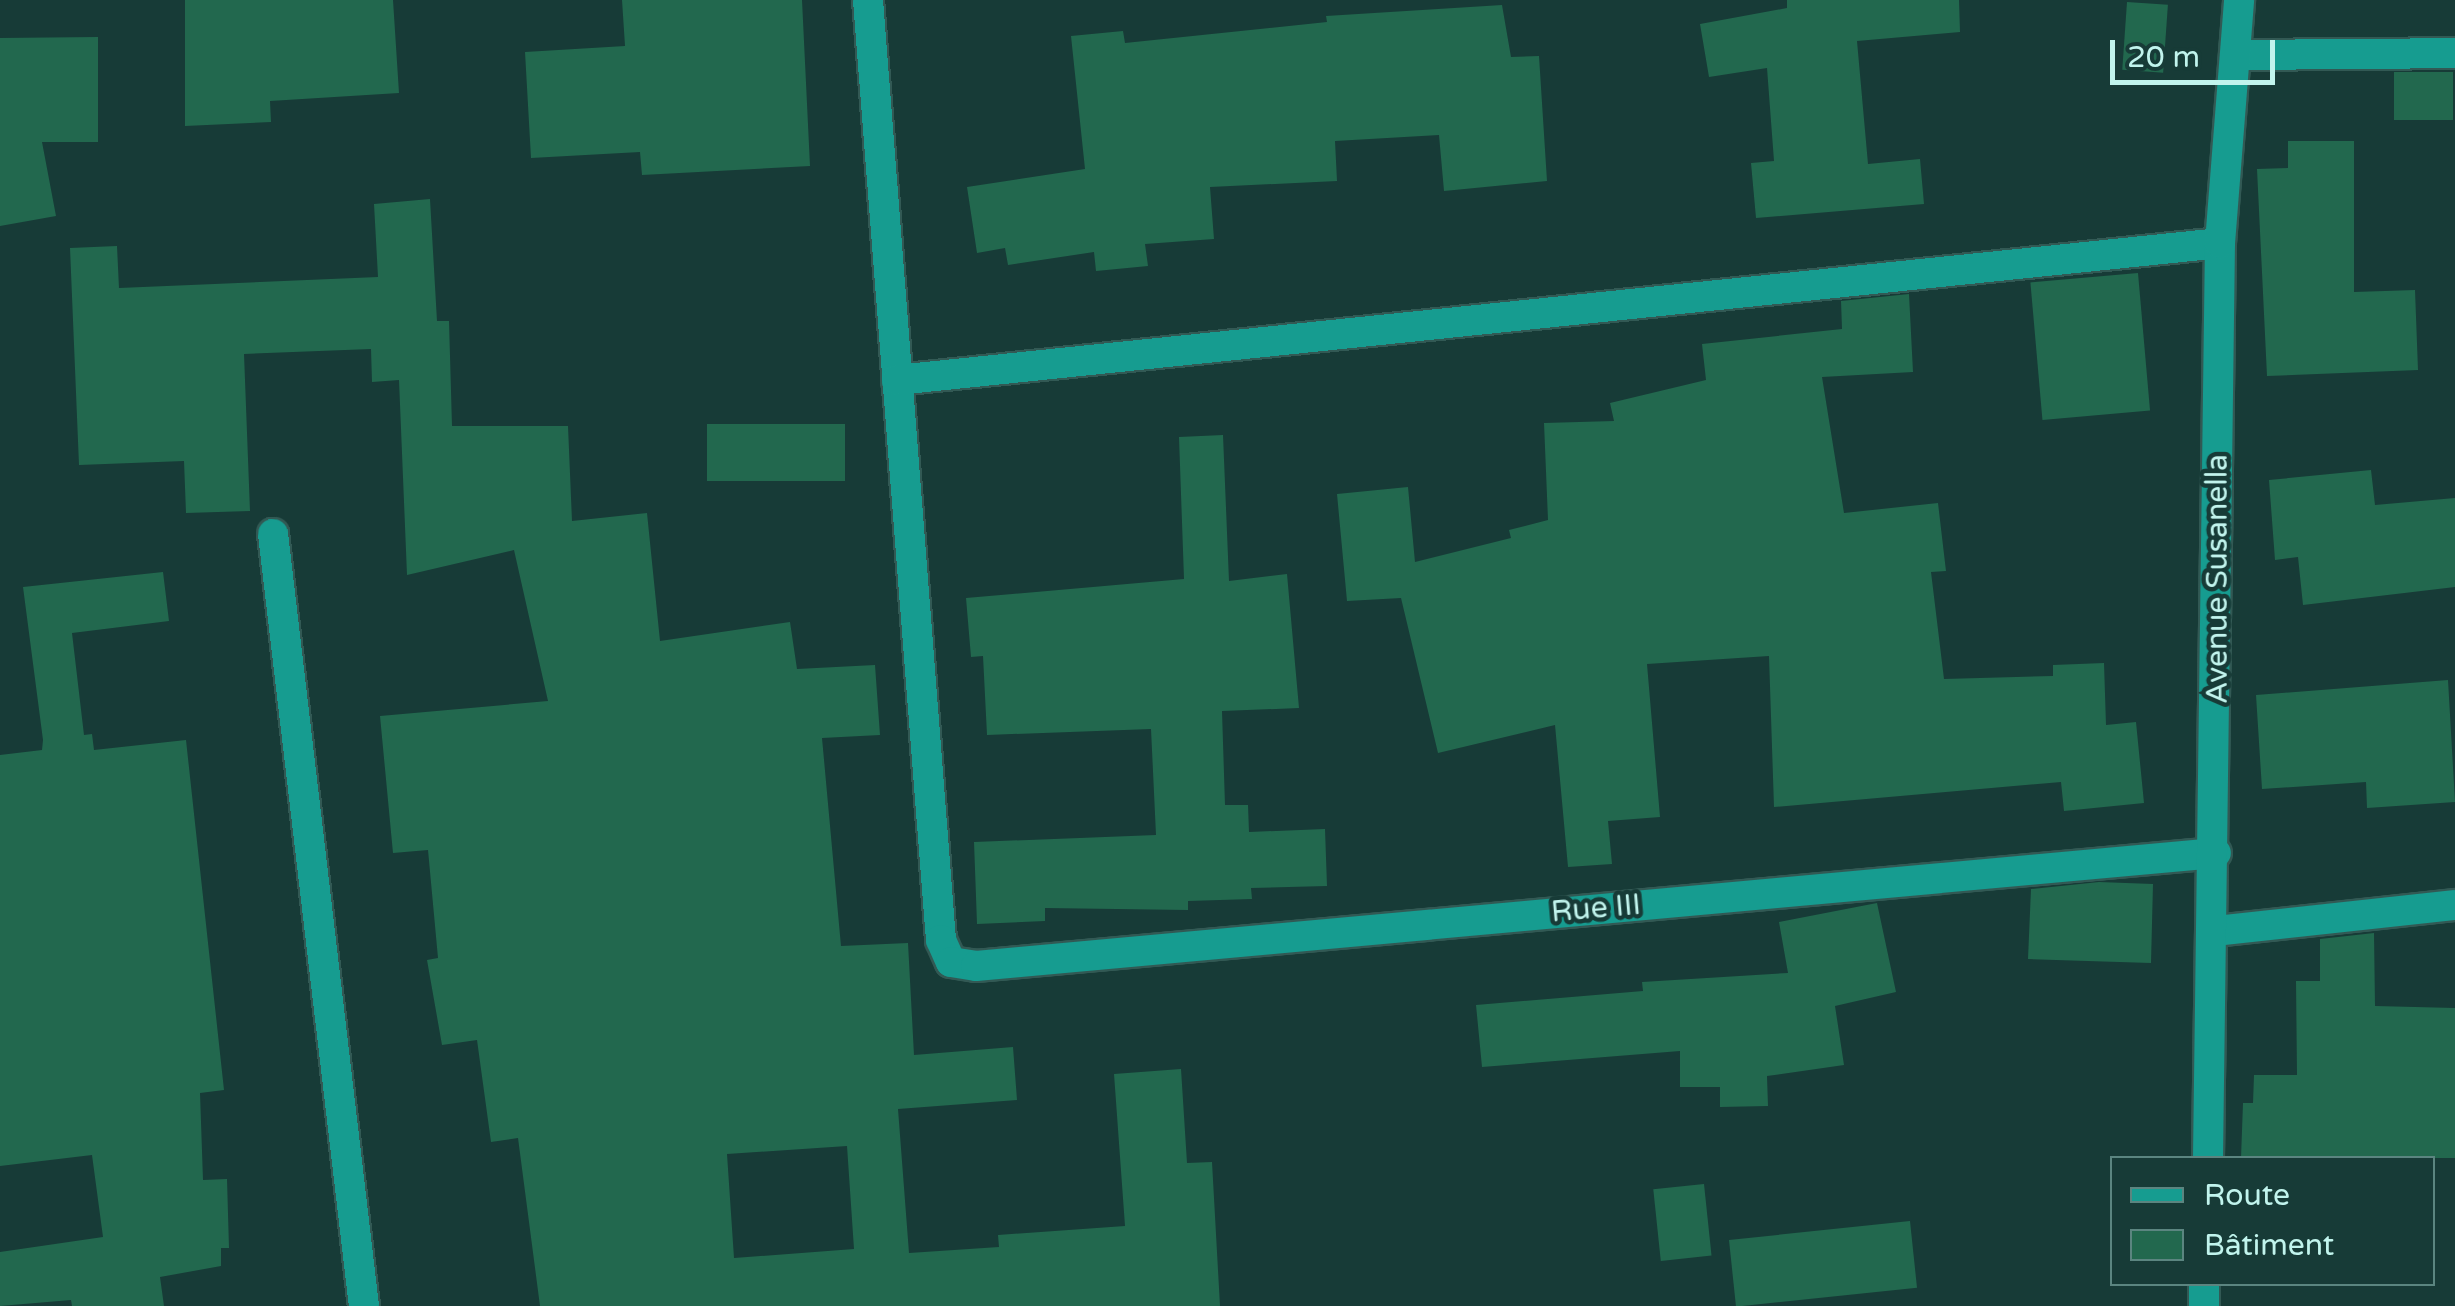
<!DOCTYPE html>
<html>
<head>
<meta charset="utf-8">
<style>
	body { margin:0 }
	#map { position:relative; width:2455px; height:1306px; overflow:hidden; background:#173b37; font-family:"Varela Round",sans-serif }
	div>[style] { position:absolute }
	.building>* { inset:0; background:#22684e; transform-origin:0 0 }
	.roads { filter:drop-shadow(2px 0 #325954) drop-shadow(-2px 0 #325954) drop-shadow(0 2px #325954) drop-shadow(0 -2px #325954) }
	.minor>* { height:30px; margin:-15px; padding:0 15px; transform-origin:15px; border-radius:15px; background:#169c90 }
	span { translate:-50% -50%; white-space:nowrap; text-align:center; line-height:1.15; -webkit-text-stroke:9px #173b37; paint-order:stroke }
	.street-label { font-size:30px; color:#c1f4ed }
	.legend { position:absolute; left:2110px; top:1156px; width:325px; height:130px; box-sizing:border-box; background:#173b37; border:2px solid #5b8580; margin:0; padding:12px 18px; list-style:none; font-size:30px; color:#c1f4ed }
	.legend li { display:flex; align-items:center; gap:20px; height:50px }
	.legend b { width:50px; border:2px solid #5b8580 }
	.scale { position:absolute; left:2110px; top:40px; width:165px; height:45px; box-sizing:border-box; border:5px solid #c1f4ed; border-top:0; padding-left:12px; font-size:30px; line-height:35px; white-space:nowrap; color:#c1f4ed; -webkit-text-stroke:8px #173b37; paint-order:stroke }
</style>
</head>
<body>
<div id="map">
	<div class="building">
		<i style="clip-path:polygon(185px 0,393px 0,399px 93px,270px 101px,271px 122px,185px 126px)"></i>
		<i style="clip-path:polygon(622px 0,802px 0,810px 166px,642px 175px,640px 152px,531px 158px,525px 52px,625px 46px)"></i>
		<i style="clip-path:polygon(1787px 0,1959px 0,1960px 32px,1857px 41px,1868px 164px,1920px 159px,1924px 204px,1756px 218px,1751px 163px,1774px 161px,1767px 68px,1709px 77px,1700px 24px,1787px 8px)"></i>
		<i style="left:2127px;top:2px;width:41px;height:68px;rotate:4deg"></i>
		<i style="clip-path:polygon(1502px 5px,1511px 57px,1539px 56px,1547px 181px,1444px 191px,1439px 135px,1335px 141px,1337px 181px,1210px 187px,1214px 239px,1145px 244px,1148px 266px,1096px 271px,1094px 252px,1008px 265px,1005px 248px,977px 253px,967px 187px,1085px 169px,1071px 36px,1123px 31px,1125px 43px,1327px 22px,1326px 16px)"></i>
		<i style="clip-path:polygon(98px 37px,98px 142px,42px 142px,56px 216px,0 226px,0 38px)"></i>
		<i style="left:2394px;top:72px;width:59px;height:48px"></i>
		<i style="clip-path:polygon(2288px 141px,2354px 141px,2354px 292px,2415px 290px,2418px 370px,2267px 376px,2257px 169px,2288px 168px)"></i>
		<i style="clip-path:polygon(evenodd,430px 199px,437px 321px,449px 321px,452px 426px,568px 426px,572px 521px,647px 513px,660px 641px,790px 622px,797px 669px,875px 665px,880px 735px,822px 738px,841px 946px,908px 943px,914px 1055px,1013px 1047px,1017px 1100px,898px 1109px,909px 1253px,999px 1247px,998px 1235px,1125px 1226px,1114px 1074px,1181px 1069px,1187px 1163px,1212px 1162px,1220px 1306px,540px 1306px,518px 1138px,491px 1142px,477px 1040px,442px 1045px,427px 960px,438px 958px,428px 850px,393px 853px,380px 716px,548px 701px,514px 550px,407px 575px,399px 380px,372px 382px,371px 349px,244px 354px,250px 511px,186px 513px,184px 461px,79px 465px,70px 248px,117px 246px,119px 288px,378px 277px,374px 204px,430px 199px,847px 1146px,854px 1249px,734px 1258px,727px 1154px,847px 1146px)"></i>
		<i style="left:2138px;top:273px;width:138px;height:108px;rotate:85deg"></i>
		<i style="clip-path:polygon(1909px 294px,1913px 372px,1822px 377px,1844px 513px,1938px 503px,1946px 571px,1931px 572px,1944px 679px,2053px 676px,2053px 665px,2104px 663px,2106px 725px,2136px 722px,2144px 803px,2064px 811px,2061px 782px,1774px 807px,1769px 656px,1647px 664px,1660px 817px,1608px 821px,1612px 864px,1568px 867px,1555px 725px,1438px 753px,1401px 598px,1347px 601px,1337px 494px,1408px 487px,1415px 562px,1511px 538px,1509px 530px,1548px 520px,1544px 423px,1614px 421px,1610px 403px,1706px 380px,1702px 344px,1842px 329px,1841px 301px)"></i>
		<i style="left:845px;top:424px;width:57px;height:138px;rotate:90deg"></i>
		<i style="clip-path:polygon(1223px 435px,1229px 581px,1287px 574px,1299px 708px,1222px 711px,1225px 805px,1248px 805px,1249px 832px,1325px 829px,1327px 886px,1251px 888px,1252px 899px,1188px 901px,1188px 910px,1045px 908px,1045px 921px,977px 924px,974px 842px,1156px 835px,1151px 729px,987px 735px,983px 656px,971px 657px,966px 598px,1184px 579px,1179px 437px)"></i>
		<i style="clip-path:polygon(2371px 470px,2375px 505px,2455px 498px,2455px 587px,2303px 605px,2298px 557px,2275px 560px,2269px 480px)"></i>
		<i style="clip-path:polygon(163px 572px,169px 621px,72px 633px,84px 735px,92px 734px,94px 750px,186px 740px,224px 1090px,200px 1093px,203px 1180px,227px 1179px,229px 1248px,221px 1248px,221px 1266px,160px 1277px,164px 1306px,72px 1306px,71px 1300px,0 1306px,0 1252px,103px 1237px,92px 1155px,0 1166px,0 755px,42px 750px,43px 740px,23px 587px)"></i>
		<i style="clip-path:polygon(2448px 680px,2455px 802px,2367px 808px,2366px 782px,2262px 789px,2256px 695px)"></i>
		<i style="clip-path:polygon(2099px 882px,2153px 884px,2151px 963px,2028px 959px,2031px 889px)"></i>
		<i style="clip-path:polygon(1877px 903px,1896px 992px,1835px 1006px,1844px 1065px,1767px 1076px,1768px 1106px,1720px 1107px,1720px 1087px,1680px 1087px,1680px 1051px,1482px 1067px,1476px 1005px,1643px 991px,1642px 982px,1788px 973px,1779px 922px)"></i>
		<i style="clip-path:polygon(2374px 933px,2375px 1006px,2455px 1008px,2455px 1158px,2241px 1158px,2243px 1103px,2253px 1103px,2254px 1075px,2297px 1075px,2296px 981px,2320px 981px,2320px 939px)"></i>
		<i style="left:1704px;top:1184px;width:72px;height:51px;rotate:84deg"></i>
		<i style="left:1910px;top:1221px;width:67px;height:182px;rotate:84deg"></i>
	</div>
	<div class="roads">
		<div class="minor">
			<i style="left:868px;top:0;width:943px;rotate:85.56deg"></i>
			<i style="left:941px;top:940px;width:24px;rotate:66deg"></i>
			<i style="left:951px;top:962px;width:25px;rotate:9deg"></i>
			<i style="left:976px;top:966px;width:1245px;rotate:-5.21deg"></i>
			<i style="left:2239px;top:55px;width:216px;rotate:-0.5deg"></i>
			<i style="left:897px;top:380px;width:1330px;rotate:-5.91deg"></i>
			<i style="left:273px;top:534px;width:777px;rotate:83.28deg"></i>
			<i style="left:2215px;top:931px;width:241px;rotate:-6.2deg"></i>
			<i style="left:2208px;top:1158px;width:915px;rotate:-89.25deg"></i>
			<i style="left:2220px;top:243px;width:244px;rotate:-85.5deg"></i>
			<i style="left:2204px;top:1306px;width:22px;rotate:-90deg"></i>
		</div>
	</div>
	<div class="street-label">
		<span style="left:2218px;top:579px;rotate:-90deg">Avenue Susanella</span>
		<span style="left:1596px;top:909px;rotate:-5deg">Rue III</span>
	</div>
	<ul class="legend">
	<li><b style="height:12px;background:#169c90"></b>Route</li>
	<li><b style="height:28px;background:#22684e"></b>Bâtiment</li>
	</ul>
	<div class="scale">20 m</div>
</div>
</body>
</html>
